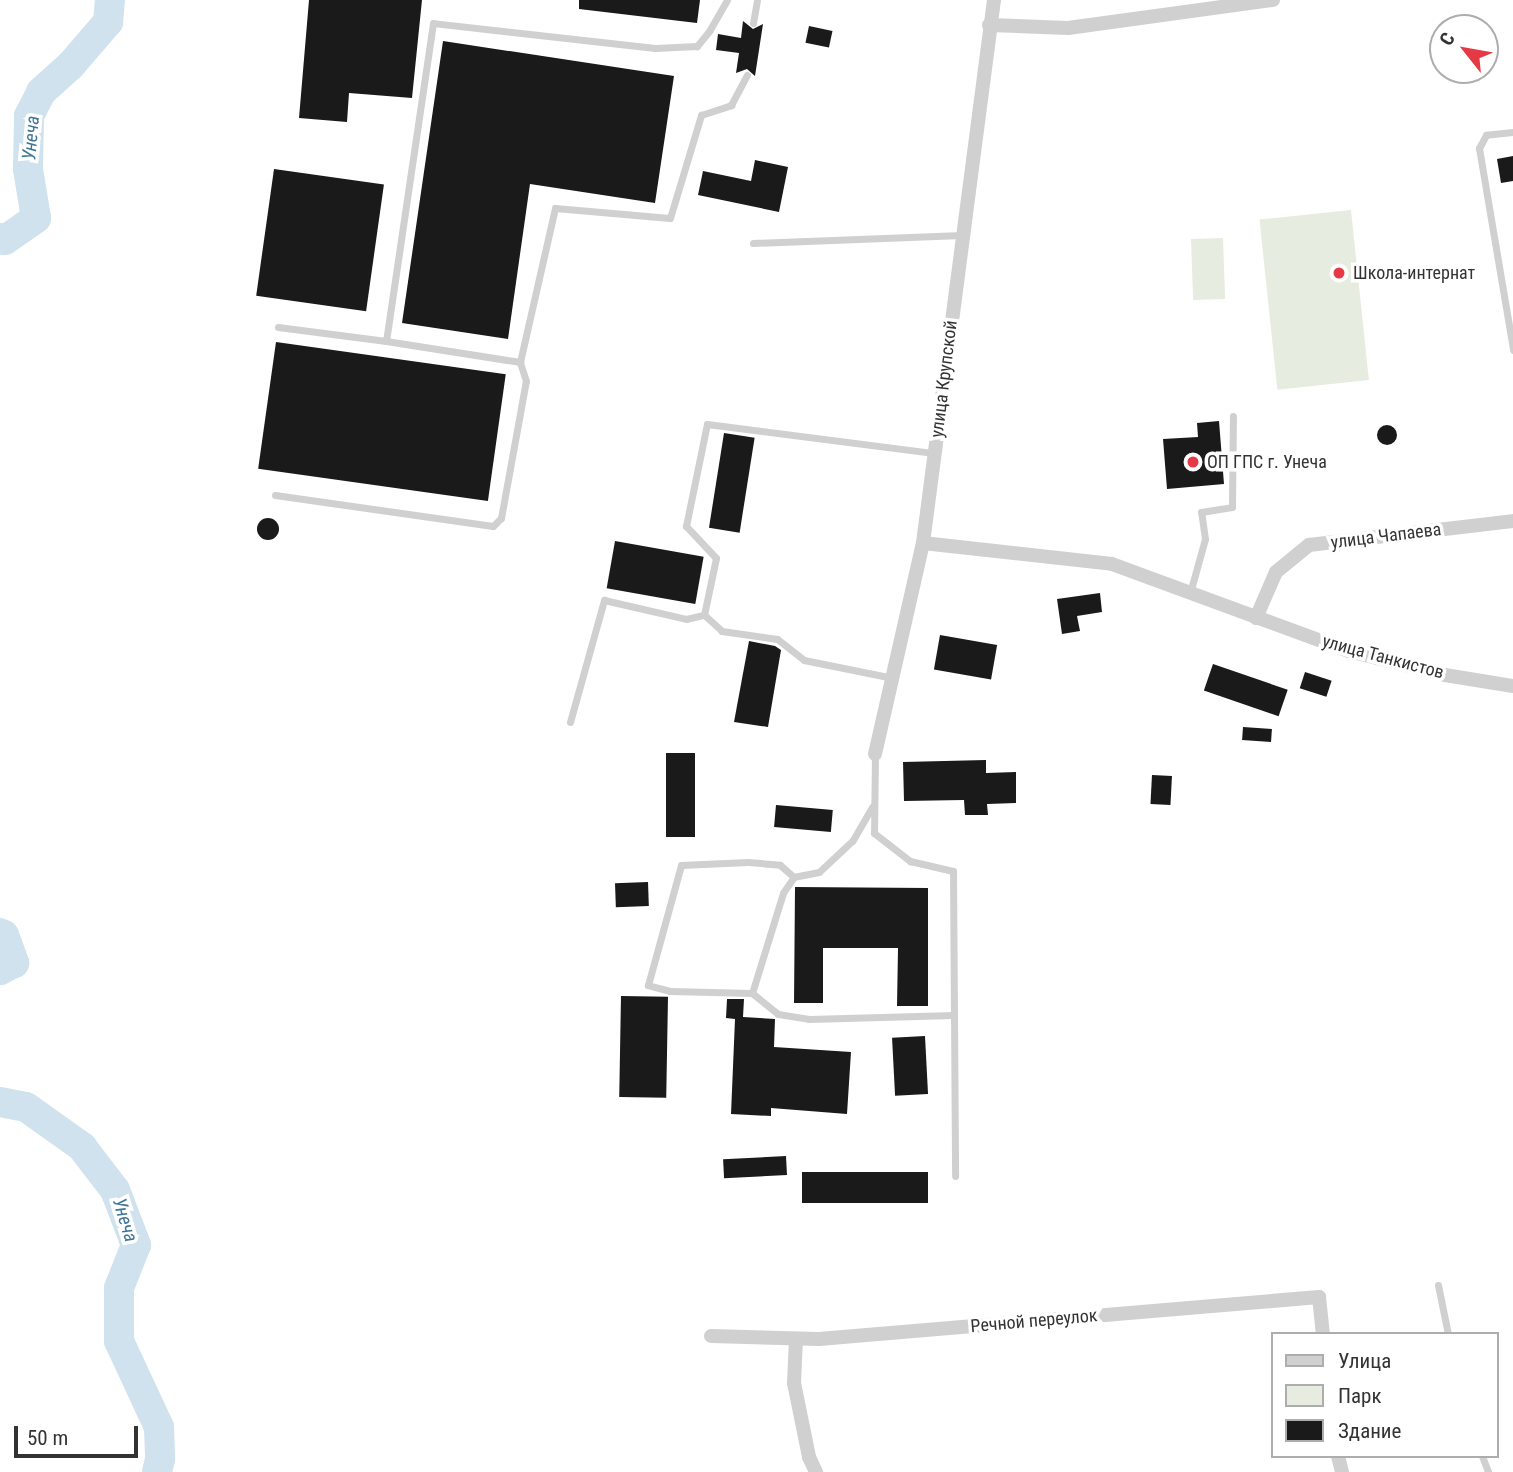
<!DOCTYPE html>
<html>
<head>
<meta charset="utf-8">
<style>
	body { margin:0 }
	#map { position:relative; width:1513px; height:1472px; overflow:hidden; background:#fff; font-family:"Roboto Condensed",sans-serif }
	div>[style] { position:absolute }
	.green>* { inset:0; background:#e6ecdf; transform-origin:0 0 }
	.river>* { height:30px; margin:-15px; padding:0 15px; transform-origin:15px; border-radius:15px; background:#cfe2ee }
	.building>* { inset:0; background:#1a1a1a; transform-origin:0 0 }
	.round { border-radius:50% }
	.service>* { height:7px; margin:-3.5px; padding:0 3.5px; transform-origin:3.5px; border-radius:3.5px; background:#d0d0d0 }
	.minor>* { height:14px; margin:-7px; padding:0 7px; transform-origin:7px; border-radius:7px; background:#d0d0d0 }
	.dots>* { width:19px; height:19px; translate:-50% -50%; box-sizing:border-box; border:4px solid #fff; border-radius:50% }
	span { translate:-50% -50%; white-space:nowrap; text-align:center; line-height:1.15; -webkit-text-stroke:7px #fff; paint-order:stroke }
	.poi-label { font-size:18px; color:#333 }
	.left { translate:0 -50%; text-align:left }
	.street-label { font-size:18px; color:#333 }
	.water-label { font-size:19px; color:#3f7597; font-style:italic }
	.legend { position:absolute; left:1271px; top:1332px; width:228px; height:126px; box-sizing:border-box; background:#fff; border:2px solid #adadad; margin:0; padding:9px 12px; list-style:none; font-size:21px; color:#333 }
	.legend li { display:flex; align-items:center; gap:14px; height:35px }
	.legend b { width:35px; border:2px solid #adadad }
	.north { position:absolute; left:1429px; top:14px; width:70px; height:70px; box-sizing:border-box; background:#fff; border:2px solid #adadad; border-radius:50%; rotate:301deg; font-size:19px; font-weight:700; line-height:28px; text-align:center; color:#333 }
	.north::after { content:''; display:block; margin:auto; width:24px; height:32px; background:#e63946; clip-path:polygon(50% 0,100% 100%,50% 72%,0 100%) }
	.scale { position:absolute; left:14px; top:1426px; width:124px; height:32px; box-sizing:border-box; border:4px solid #333; border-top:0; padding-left:9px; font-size:21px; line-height:24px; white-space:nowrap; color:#333; -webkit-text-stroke:5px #fff; paint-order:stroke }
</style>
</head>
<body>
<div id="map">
	<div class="green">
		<i style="left:1351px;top:210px;width:171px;height:92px;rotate:84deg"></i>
		<i style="left:1223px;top:238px;width:61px;height:32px;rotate:88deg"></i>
	</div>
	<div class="river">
		<i style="left:0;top:238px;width:5px;rotate:22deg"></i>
		<i style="left:5px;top:240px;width:38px;rotate:-35deg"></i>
		<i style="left:36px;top:218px;width:50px;rotate:-99.3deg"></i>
		<i style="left:28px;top:169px;width:53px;rotate:-88.9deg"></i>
		<i style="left:29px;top:116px;width:27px;rotate:-63deg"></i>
		<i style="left:41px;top:92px;width:40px;rotate:-42deg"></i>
		<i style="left:71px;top:65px;width:57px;rotate:-49.3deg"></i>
		<i style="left:108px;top:22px;width:22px;rotate:-85deg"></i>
		<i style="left:0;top:933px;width:4px;rotate:27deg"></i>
		<i style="left:4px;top:935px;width:30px;rotate:70deg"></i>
		<i style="left:14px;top:963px;width:16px;rotate:153deg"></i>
		<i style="left:0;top:1102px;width:26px;rotate:11deg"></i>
		<i style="left:26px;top:1107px;width:69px;rotate:35.5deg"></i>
		<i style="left:82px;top:1147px;width:54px;rotate:52.5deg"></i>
		<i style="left:115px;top:1190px;width:59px;rotate:69.1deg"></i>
		<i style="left:136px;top:1245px;width:46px;rotate:111.6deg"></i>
		<i style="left:119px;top:1288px;width:53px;rotate:90deg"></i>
		<i style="left:119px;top:1341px;width:95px;rotate:65.1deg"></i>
		<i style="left:159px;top:1427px;width:32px;rotate:88deg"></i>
		<i style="left:160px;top:1459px;width:13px;rotate:103deg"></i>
	</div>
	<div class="building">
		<i style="clip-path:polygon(309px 0,422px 0,412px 98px,349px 93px,347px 122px,299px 118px)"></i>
		<i style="clip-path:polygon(579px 0,700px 0,697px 23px,579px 9px)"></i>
		<i style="clip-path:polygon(743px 21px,753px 29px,763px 24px,755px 76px,747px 69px,736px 73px,739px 53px,716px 50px,718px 34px,741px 38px)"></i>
		<i style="left:809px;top:26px;width:24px;height:17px;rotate:12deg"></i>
		<i style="clip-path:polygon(443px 41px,674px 76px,655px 203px,530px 184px,508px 339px,402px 323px)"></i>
		<i style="clip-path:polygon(1513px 156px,1513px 181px,1501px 183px,1497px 159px)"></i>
		<i style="clip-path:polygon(755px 160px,788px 167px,779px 212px,698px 195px,703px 171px,751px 181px)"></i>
		<i style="left:274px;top:169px;width:111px;height:128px;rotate:8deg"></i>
		<i style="left:276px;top:342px;width:232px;height:128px;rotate:8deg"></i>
		<i style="clip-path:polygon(1219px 421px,1224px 484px,1167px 489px,1163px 439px,1198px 437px,1197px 423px)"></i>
		<i class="round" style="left:1377px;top:425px;width:20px;height:20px"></i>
		<i style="left:724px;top:433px;width:31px;height:96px;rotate:9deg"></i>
		<i class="round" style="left:257px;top:518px;width:22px;height:22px"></i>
		<i style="left:615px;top:541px;width:90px;height:48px;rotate:10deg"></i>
		<i style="clip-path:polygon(1100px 593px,1102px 612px,1077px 616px,1080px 631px,1062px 634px,1057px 599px)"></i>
		<i style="left:940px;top:635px;width:58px;height:35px;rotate:10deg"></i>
		<i style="clip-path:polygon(749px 641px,775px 646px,781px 650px,768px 727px,734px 722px)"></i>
		<i style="left:1213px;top:664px;width:79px;height:28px;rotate:19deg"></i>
		<i style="left:1305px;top:672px;width:28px;height:17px;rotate:18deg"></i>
		<i style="left:1243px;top:727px;width:29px;height:13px;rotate:4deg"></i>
		<i style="left:666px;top:753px;width:29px;height:84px"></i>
		<i style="clip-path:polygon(986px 760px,986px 773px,1016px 772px,1016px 803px,987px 804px,988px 815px,965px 815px,964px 800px,904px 801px,903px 762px)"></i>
		<i style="left:1152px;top:775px;width:20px;height:29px;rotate:3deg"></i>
		<i style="left:776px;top:805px;width:57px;height:22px;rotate:5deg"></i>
		<i style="left:648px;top:882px;width:24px;height:33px;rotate:88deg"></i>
		<i style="clip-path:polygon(795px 887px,928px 888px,928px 1006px,897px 1006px,898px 948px,823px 948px,823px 1003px,794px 1003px)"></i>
		<i style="left:621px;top:996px;width:47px;height:101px;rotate:1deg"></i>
		<i style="clip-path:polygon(727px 999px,744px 999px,743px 1017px,775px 1019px,774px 1047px,851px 1052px,847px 1114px,771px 1108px,771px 1116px,731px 1114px,735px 1019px,726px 1018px)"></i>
		<i style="left:925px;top:1036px;width:58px;height:33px;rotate:87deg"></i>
		<i style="left:786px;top:1156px;width:19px;height:63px;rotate:87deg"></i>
		<i style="left:928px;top:1172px;width:31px;height:126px;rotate:90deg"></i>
	</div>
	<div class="service">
		<i style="left:727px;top:0;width:34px;rotate:120deg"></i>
		<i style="left:710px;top:30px;width:21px;rotate:129deg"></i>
		<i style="left:697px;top:46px;width:42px;rotate:177.3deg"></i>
		<i style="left:655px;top:48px;width:223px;rotate:-173.6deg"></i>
		<i style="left:433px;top:23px;width:321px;rotate:98.4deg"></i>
		<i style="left:386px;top:341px;width:136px;rotate:8.9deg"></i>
		<i style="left:520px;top:362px;width:158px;rotate:-77.2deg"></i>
		<i style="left:555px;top:208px;width:115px;rotate:5deg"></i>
		<i style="left:670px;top:218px;width:108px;rotate:-73.2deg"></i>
		<i style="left:701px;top:115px;width:32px;rotate:-18deg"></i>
		<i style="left:731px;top:105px;width:34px;rotate:-62deg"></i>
		<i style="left:753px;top:23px;width:23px;rotate:-80deg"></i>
		<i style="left:1513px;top:132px;width:27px;rotate:174deg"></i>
		<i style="left:1486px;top:135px;width:15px;rotate:118deg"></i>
		<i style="left:1479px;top:148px;width:205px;rotate:80.4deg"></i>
		<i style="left:753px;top:243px;width:209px;rotate:-2.2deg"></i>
		<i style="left:278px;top:327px;width:109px;rotate:7.4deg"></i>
		<i style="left:275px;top:495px;width:220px;rotate:8.1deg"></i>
		<i style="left:493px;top:526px;width:11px;rotate:-45deg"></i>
		<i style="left:501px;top:518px;width:139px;rotate:-79.7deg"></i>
		<i style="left:526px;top:381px;width:20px;rotate:-108deg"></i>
		<i style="left:1190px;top:593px;width:56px;rotate:-74.5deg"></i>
		<i style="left:1205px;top:539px;width:27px;rotate:-98deg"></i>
		<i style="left:1201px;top:512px;width:31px;rotate:-9deg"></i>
		<i style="left:1232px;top:507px;width:91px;rotate:-89.4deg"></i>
		<i style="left:893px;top:678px;width:91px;rotate:-168.6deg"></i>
		<i style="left:804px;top:660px;width:34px;rotate:-142deg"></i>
		<i style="left:777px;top:639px;width:56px;rotate:-171.7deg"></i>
		<i style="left:722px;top:631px;width:24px;rotate:-138deg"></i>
		<i style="left:704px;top:615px;width:58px;rotate:-78.1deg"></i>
		<i style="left:716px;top:558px;width:44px;rotate:-133.2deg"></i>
		<i style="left:686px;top:526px;width:104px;rotate:-78.4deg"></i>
		<i style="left:707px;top:424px;width:229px;rotate:7.3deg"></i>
		<i style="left:570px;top:722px;width:127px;rotate:-74.4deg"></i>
		<i style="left:604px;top:600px;width:84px;rotate:13deg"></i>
		<i style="left:686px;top:619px;width:18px;rotate:-13deg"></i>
		<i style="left:875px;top:754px;width:79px;rotate:90.7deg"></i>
		<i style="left:874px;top:833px;width:46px;rotate:37.9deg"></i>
		<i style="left:910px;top:861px;width:44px;rotate:13.1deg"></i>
		<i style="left:953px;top:871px;width:305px;rotate:89.6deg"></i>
		<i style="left:872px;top:807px;width:39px;rotate:120deg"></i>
		<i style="left:852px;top:841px;width:45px;rotate:136.8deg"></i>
		<i style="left:819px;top:872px;width:25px;rotate:169deg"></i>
		<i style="left:794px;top:877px;width:19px;rotate:125deg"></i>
		<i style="left:783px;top:893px;width:105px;rotate:107.2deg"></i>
		<i style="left:752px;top:993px;width:33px;rotate:39deg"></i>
		<i style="left:778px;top:1014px;width:31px;rotate:9deg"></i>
		<i style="left:809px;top:1019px;width:145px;rotate:-1.6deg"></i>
		<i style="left:752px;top:993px;width:82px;rotate:-178.6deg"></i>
		<i style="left:670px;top:991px;width:23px;rotate:-165deg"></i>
		<i style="left:648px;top:985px;width:124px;rotate:-74.6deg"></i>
		<i style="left:681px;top:865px;width:67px;rotate:-2.6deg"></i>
		<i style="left:748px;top:862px;width:32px;rotate:5deg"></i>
		<i style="left:780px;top:865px;width:18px;rotate:41deg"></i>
		<i style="left:1438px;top:1285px;width:50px;rotate:78.5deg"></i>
		<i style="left:1482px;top:1456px;width:17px;rotate:69deg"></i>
	</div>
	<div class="minor">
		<i style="left:989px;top:25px;width:79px;rotate:2.2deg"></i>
		<i style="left:1068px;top:28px;width:207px;rotate:-7.8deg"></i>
		<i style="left:923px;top:543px;width:190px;rotate:6.3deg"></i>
		<i style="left:1112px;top:564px;width:252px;rotate:20.2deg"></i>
		<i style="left:1349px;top:651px;width:99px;rotate:14deg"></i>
		<i style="left:1445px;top:675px;width:69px;rotate:9.2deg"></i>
		<i style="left:1256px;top:618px;width:50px;rotate:-66.5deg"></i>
		<i style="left:1276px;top:572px;width:43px;rotate:-39.3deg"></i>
		<i style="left:1309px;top:545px;width:205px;rotate:-6.7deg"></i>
		<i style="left:875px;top:754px;width:216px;rotate:-77.2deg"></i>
		<i style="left:923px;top:543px;width:548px;rotate:-82.55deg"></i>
		<i style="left:711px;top:1336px;width:108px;rotate:1.6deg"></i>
		<i style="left:819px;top:1339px;width:502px;rotate:-4.8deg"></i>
		<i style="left:1319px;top:1297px;width:37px;rotate:84deg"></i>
		<i style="left:796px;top:1339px;width:44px;rotate:92.6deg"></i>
		<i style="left:794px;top:1383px;width:76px;rotate:78.5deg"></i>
		<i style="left:809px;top:1457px;width:17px;rotate:65deg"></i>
		<i style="left:1338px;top:1456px;width:16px;rotate:76deg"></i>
	</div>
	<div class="dots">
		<i style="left:1339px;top:273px;background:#e63946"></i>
		<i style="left:1193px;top:462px;background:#e63946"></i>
	</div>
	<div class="poi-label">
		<span class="left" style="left:1353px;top:273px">Школа-интернат</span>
		<span class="left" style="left:1207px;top:462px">ОП ГПС г. Унеча</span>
	</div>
	<div class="street-label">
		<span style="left:944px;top:379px;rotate:-83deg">улица Крупской</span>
		<span style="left:1386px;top:536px;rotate:-7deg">улица Чапаева</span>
		<span style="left:1383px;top:657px;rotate:15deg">улица Танкистов</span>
		<span style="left:1034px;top:1321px;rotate:-5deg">Речной переулок</span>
	</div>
	<div class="water-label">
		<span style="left:31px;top:138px;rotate:-85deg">Унеча</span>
		<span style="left:125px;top:1220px;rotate:73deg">Унеча</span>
	</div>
	<ul class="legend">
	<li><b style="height:9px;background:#d0d0d0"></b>Улица</li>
	<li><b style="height:19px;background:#e6ecdf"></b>Парк</li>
	<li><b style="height:19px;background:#1a1a1a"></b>Здание</li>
	</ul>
	<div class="north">С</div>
	<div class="scale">50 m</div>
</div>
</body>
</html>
